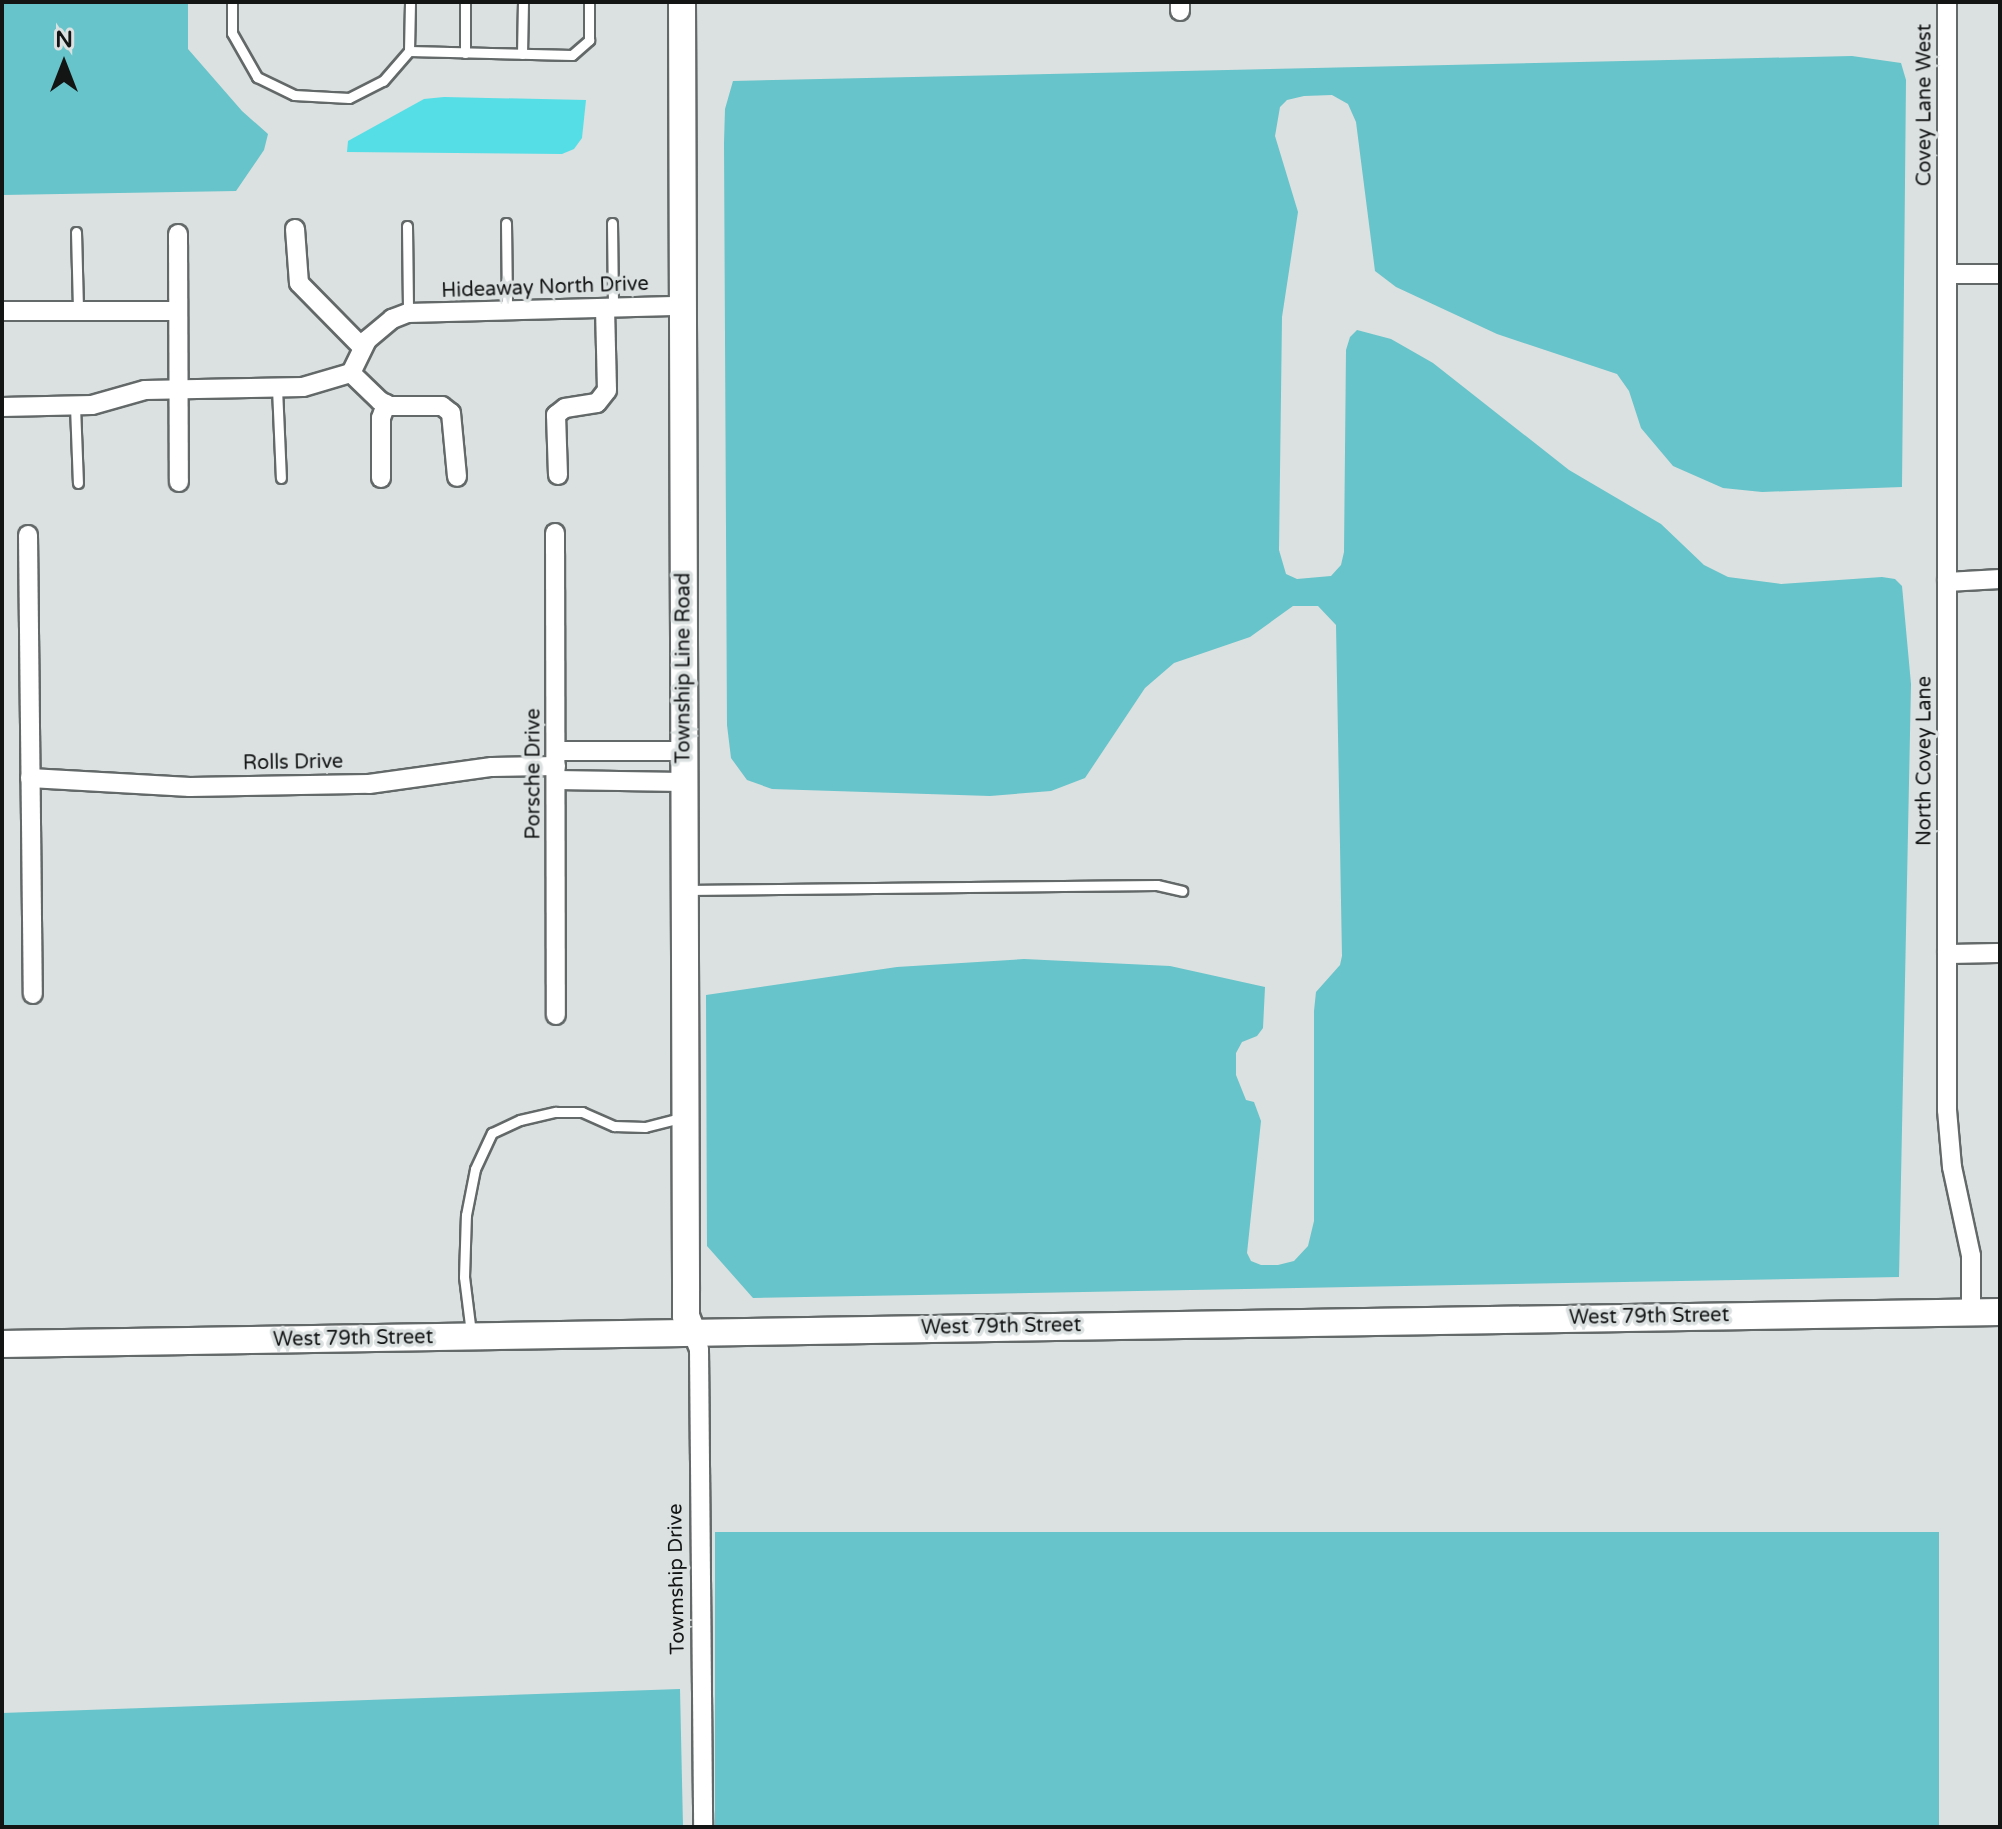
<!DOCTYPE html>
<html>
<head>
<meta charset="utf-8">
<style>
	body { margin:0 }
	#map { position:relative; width:2002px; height:1829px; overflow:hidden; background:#dbe0e0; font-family:"Varela Round",sans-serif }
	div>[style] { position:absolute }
	.green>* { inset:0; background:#66c4ca; transform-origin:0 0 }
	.water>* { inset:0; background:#55dee6 }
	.roads { filter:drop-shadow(2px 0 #636868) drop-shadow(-2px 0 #636868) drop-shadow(0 2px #636868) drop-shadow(0 -2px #636868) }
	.service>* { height:9px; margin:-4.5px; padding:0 4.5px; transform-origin:4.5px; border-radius:4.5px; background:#fff }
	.minor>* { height:18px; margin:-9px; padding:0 9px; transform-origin:9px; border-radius:9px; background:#fff }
	.secondary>* { height:26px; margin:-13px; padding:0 13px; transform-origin:13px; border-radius:13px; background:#fff }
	span { translate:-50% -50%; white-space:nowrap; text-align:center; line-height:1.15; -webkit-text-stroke:7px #dbe0e0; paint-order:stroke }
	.street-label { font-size:20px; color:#131515 }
	.frame { position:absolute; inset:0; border:4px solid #131515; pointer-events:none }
	.north { position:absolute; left:24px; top:24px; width:80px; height:80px; -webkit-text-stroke:6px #dbe0e0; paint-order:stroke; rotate:0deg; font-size:22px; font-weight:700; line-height:32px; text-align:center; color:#131515 }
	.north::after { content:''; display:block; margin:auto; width:28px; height:36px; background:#131515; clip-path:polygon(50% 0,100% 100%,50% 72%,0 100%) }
</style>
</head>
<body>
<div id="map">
	<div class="green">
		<i style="clip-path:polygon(2px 2px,188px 2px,188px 49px,242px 111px,268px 134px,264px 150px,236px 191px,2px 195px)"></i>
		<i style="clip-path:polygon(1852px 56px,1901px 63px,1906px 80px,1902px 487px,1762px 492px,1723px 488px,1673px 466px,1641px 428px,1629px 391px,1617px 374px,1497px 334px,1396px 287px,1375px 271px,1356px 122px,1348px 104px,1332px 95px,1304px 96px,1287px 100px,1280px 107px,1275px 136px,1298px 212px,1282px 317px,1279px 550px,1286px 574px,1297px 579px,1331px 576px,1341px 565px,1344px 552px,1346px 350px,1350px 337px,1357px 330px,1391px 339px,1433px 363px,1569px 470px,1661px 524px,1704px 565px,1728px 577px,1781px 584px,1882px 577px,1895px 579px,1902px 586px,1911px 684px,1899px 1277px,753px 1298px,707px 1246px,706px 995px,897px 967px,1024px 959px,1170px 966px,1265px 987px,1263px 1028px,1257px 1036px,1242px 1042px,1236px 1053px,1236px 1075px,1246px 1100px,1254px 1102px,1261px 1121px,1247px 1253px,1251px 1261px,1261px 1265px,1278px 1265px,1294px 1261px,1308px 1246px,1314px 1221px,1314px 1011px,1316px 992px,1340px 965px,1342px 956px,1336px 625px,1318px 606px,1293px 606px,1250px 637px,1174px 663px,1145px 688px,1085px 778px,1051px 791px,990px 796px,772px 789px,747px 780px,731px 758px,727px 725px,724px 143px,725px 109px,733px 81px)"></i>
		<i style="left:1939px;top:1532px;width:295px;height:1224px;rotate:90deg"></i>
		<i style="clip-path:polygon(680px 1689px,683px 1827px,2px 1827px,2px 1713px)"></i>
	</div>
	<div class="water">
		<i style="clip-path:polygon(444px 97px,586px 100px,582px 138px,574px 149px,562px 154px,347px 152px,348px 141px,357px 136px,424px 99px)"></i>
	</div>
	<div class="roads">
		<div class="service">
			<i style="left:232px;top:2px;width:31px;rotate:90deg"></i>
			<i style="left:232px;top:33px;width:51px;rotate:60.4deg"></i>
			<i style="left:257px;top:77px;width:41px;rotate:25.9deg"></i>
			<i style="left:294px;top:95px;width:55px;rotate:3.1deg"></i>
			<i style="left:349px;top:98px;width:38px;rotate:-27deg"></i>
			<i style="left:383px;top:81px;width:40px;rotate:-49deg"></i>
			<i style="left:409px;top:51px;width:49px;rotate:-88.8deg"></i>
			<i style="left:465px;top:2px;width:51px;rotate:90deg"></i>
			<i style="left:409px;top:51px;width:163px;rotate:1.4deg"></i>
			<i style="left:572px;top:55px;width:23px;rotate:-41deg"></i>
			<i style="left:589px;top:40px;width:38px;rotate:-90deg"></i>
			<i style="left:522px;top:54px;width:52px;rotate:-88.9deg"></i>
			<i style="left:506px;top:223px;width:88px;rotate:89.3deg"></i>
			<i style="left:612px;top:223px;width:85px;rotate:89.3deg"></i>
			<i style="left:407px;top:226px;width:87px;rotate:89.3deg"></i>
			<i style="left:76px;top:232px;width:78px;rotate:88.5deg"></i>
			<i style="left:277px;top:388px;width:90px;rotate:87.5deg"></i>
			<i style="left:75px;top:406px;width:77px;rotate:87.8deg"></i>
			<i style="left:686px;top:890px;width:471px;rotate:-0.6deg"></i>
			<i style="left:1157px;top:885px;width:26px;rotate:13deg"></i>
			<i style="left:471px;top:1333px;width:56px;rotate:-97.1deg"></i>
			<i style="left:464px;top:1277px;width:62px;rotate:-88.2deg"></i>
			<i style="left:466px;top:1215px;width:47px;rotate:-78.9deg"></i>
			<i style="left:475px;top:1169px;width:40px;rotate:-65deg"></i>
			<i style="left:492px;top:1133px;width:31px;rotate:-25deg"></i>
			<i style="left:520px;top:1120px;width:37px;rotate:-13deg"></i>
			<i style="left:556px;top:1112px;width:26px"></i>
			<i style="left:582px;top:1112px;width:35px;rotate:24deg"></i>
			<i style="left:614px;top:1126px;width:31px;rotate:2deg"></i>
			<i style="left:645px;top:1127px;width:40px;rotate:-14.4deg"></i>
		</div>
		<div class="minor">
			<i style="left:1180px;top:2px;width:9px;rotate:90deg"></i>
			<i style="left:1947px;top:2px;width:1108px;rotate:90deg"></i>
			<i style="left:1947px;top:1110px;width:57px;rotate:85deg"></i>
			<i style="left:1952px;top:1167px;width:91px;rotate:77.9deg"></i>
			<i style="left:1971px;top:1256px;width:57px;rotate:90deg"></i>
			<i style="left:295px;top:229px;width:54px;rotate:85.8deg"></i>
			<i style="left:299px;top:283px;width:88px;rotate:45.5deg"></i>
			<i style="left:178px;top:234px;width:248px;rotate:89.8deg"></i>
			<i style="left:1947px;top:274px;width:53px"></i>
			<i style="left:2px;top:311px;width:176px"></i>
			<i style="left:351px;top:373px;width:37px;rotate:-64deg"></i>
			<i style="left:367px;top:340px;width:33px;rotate:-40deg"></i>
			<i style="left:392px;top:319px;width:17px;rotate:-21deg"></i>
			<i style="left:408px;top:313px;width:275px;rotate:-1.5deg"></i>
			<i style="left:351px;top:373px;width:40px;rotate:44deg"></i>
			<i style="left:380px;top:401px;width:11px;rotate:27deg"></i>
			<i style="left:390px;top:406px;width:52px"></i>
			<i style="left:442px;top:406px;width:11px;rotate:38deg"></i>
			<i style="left:451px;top:413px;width:64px;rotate:84.6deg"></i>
			<i style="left:2px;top:407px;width:90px;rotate:-1.3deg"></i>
			<i style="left:92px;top:405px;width:55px;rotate:-15.8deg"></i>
			<i style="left:145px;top:390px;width:158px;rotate:-1.1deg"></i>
			<i style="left:303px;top:387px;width:50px;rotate:-16.3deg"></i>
			<i style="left:558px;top:475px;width:60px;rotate:-91.9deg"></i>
			<i style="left:556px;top:415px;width:11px;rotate:-38deg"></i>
			<i style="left:565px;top:408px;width:32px;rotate:-9deg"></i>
			<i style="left:597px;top:403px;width:16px;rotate:-52deg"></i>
			<i style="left:607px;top:390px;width:82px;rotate:-91.4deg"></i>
			<i style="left:381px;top:478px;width:60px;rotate:-90deg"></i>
			<i style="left:381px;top:418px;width:15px;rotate:-70deg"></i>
			<i style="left:555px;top:533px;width:482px;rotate:89.9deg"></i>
			<i style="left:28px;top:535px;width:459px;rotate:89.4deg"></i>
			<i style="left:1947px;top:582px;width:53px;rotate:-3.2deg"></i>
			<i style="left:556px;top:751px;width:127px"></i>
			<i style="left:30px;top:778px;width:160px;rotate:3.2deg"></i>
			<i style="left:190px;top:787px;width:179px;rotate:-1deg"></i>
			<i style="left:369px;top:784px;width:124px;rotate:-7.9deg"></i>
			<i style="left:492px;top:767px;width:64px;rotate:-0.9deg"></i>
			<i style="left:556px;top:780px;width:127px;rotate:0.9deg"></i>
			<i style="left:1947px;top:954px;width:53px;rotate:-1.1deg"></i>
			<i style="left:692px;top:1332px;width:18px;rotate:68deg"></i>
			<i style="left:699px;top:1349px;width:478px;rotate:89.5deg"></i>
		</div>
		<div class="secondary">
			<i style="left:682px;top:2px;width:1289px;rotate:89.82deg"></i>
			<i style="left:686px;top:1291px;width:25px;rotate:90deg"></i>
			<i style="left:686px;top:1316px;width:17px;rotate:69deg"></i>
			<i style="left:2px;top:1344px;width:1998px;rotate:-0.92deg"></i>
		</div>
	</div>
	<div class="street-label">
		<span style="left:1925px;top:105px;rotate:-90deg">Covey Lane West</span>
		<span style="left:545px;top:288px;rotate:-2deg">Hideaway North Drive</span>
		<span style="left:684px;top:668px;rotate:-90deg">Township Line Road</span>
		<span style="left:1925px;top:761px;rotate:-90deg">North Covey Lane</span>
		<span style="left:293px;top:763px;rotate:-1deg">Rolls Drive</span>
		<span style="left:534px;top:774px;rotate:-90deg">Porsche Drive</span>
		<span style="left:1649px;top:1317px;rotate:-1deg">West 79th Street</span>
		<span style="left:1001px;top:1327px;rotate:-1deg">West 79th Street</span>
		<span style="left:353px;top:1339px;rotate:-1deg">West 79th Street</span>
		<span style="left:677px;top:1579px;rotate:-91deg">Towmship Drive</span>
	</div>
	<div class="frame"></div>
	<div class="north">N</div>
</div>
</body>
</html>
